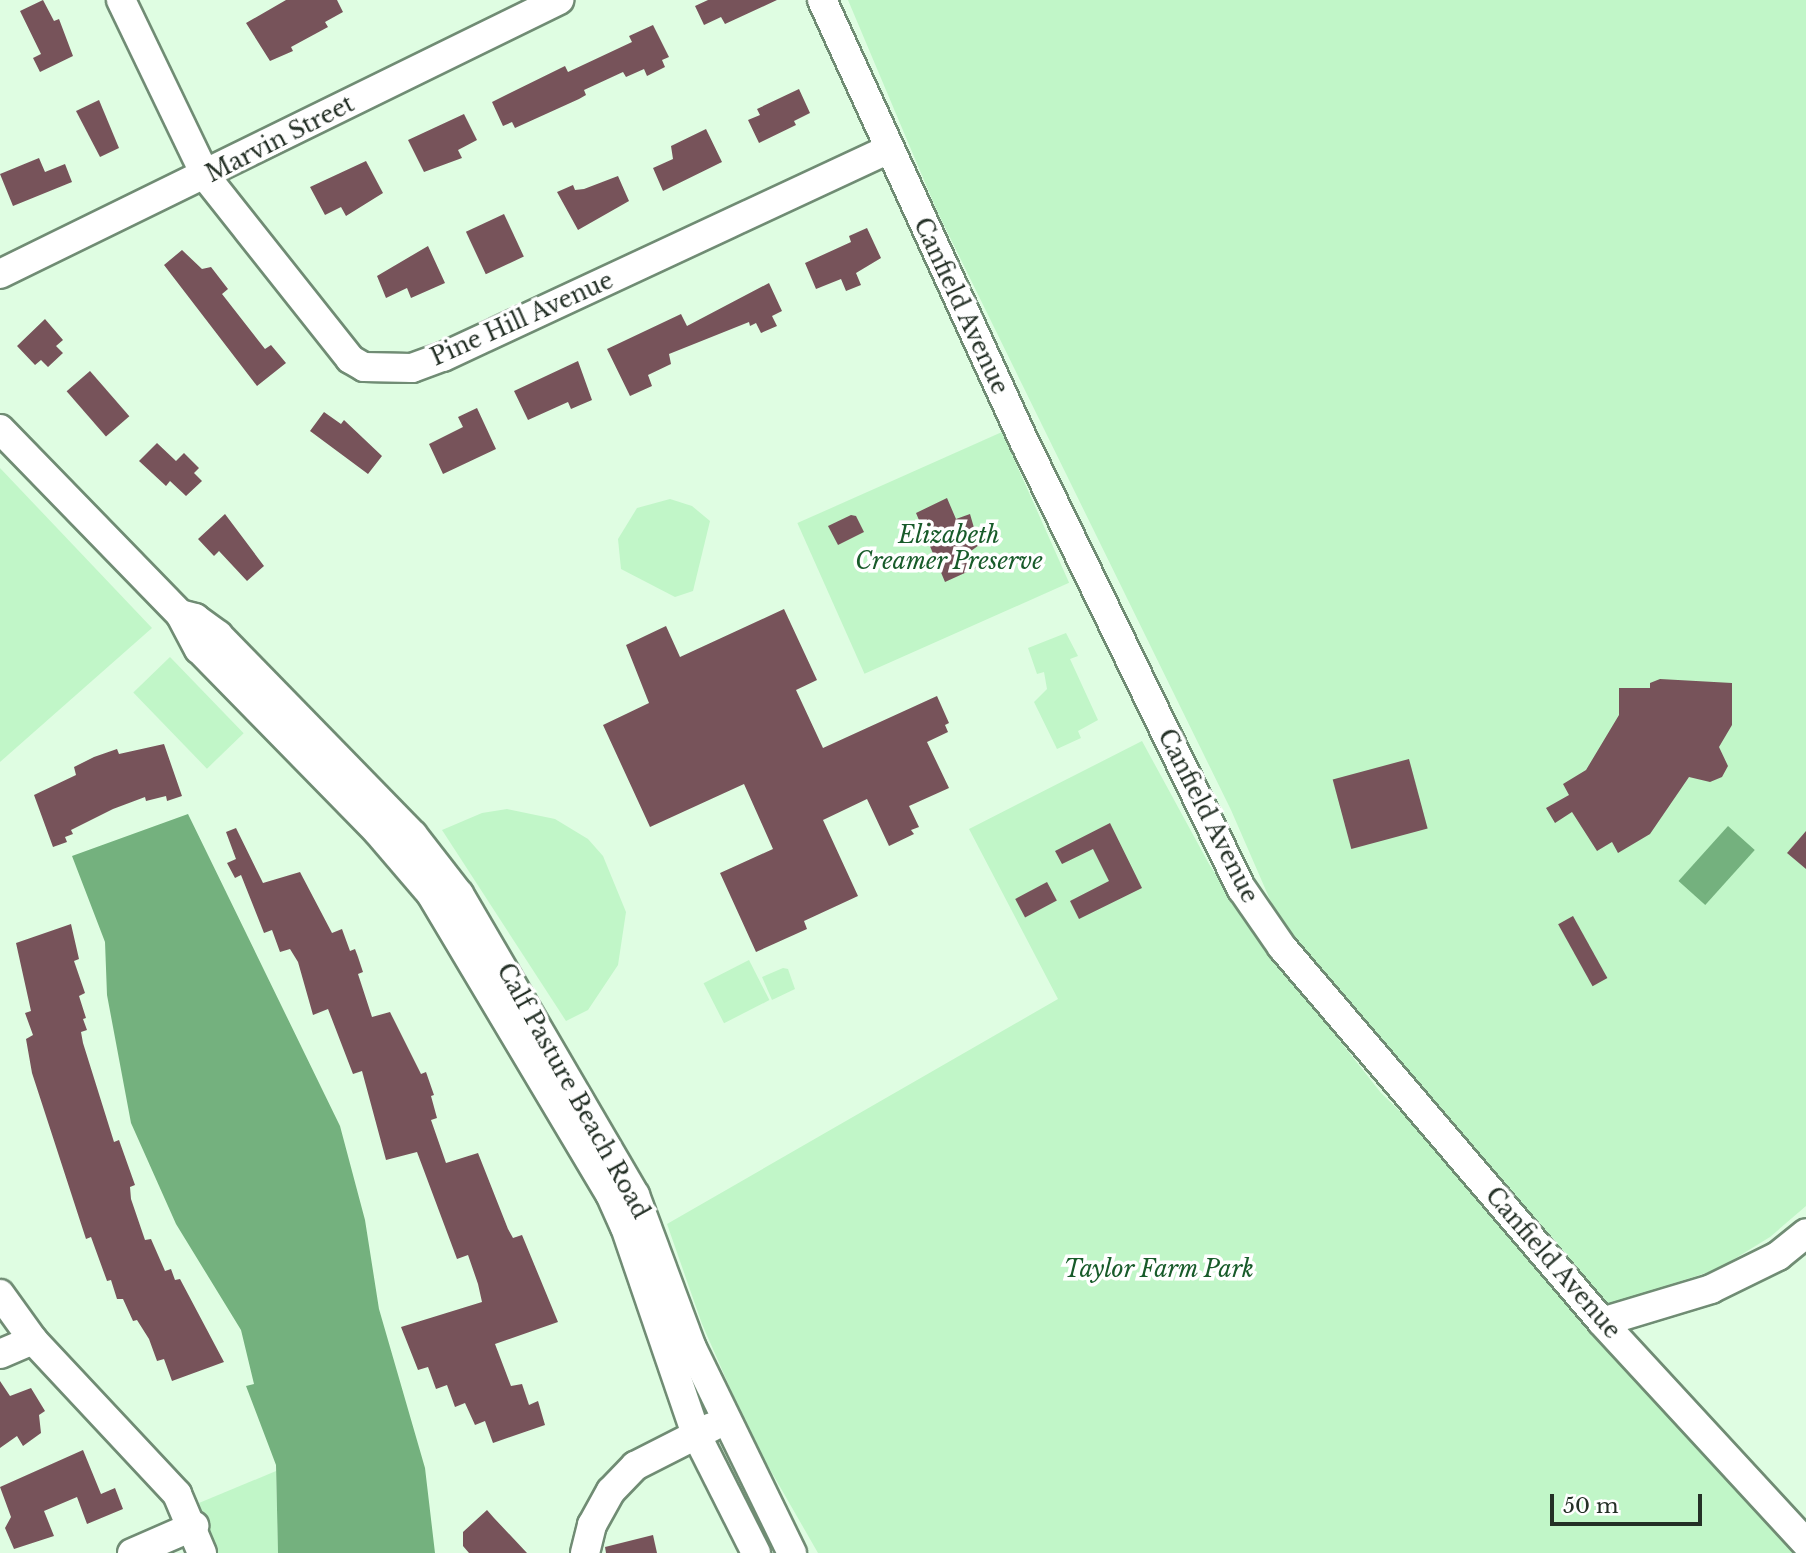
<!DOCTYPE html>
<html>
<head>
<meta charset="utf-8">
<style>
	body { margin:0 }
	#map { position:relative; width:1806px; height:1553px; overflow:hidden; background:#dffde2; font-family:"Libre Baskerville",serif }
	div>[style] { position:absolute }
	.green>* { inset:0; background:#c1f6c8; transform-origin:0 0 }
	.water>* { inset:0; background:#74b17e; transform-origin:0 0 }
	.building>* { inset:0; background:#77535a; transform-origin:0 0 }
	.roads { filter:drop-shadow(2px 0 #708c74) drop-shadow(-2px 0 #708c74) drop-shadow(0 2px #708c74) drop-shadow(0 -2px #708c74) }
	.minor>* { height:28px; margin:-14px; padding:0 14px; transform-origin:14px; border-radius:14px; background:#fff }
	span { translate:-50% -50%; white-space:nowrap; text-align:center; line-height:1.15; -webkit-text-stroke:7px #fff; paint-order:stroke }
	.street-label { font-size:23px; color:#243026 }
	.park-label { font-size:23px; color:#185b2a; font-style:italic }
	.scale { position:absolute; left:1550px; top:1494px; width:152px; height:32px; box-sizing:border-box; border:4px solid #243026; border-top:0; padding-left:9px; font-size:21px; line-height:24px; white-space:nowrap; color:#243026; -webkit-text-stroke:5px #fff; paint-order:stroke }
</style>
</head>
<body>
<div id="map">
	<div class="green">
		<i style="clip-path:polygon(848px 0,1806px 0,1806px 1206px,1770px 1237px,1718px 1269px,1604px 1306px,1288px 941px,1231px 810px,937px 211px)"></i>
		<i style="left:1002px;top:432px;width:165px;height:224px;rotate:66deg"></i>
		<i style="clip-path:polygon(0 468px,152px 628px,0 762px)"></i>
		<i style="clip-path:polygon(670px 499px,692px 506px,710px 521px,693px 591px,675px 597px,621px 569px,618px 539px,637px 508px)"></i>
		<i style="clip-path:polygon(1066px 633px,1078px 656px,1070px 659px,1098px 720px,1078px 731px,1081px 738px,1057px 749px,1034px 702px,1047px 689px,1044px 672px,1037px 674px,1028px 648px)"></i>
		<i style="left:170px;top:657px;width:106px;height:51px;rotate:46deg"></i>
		<i style="clip-path:polygon(1142px 741px,1209px 864px,1251px 928px,1381px 1093px,1499px 1207px,1803px 1553px,818px 1553px,752px 1438px,702px 1324px,667px 1224px,1058px 999px,969px 829px)"></i>
		<i style="clip-path:polygon(507px 809px,555px 819px,588px 839px,603px 856px,626px 912px,618px 965px,588px 1010px,566px 1021px,442px 830px,482px 813px)"></i>
		<i style="left:749px;top:960px;width:45px;height:51px;rotate:63deg"></i>
		<i style="clip-path:polygon(783px 968px,788px 969px,795px 989px,772px 1000px,762px 977px)"></i>
		<i style="clip-path:polygon(276px 1471px,278px 1553px,215px 1553px,199px 1503px)"></i>
	</div>
	<div class="water">
		<i style="clip-path:polygon(188px 814px,340px 1126px,365px 1220px,379px 1309px,425px 1468px,435px 1553px,278px 1553px,276px 1465px,246px 1386px,254px 1384px,241px 1330px,176px 1224px,131px 1123px,107px 995px,105px 942px,72px 856px)"></i>
		<i style="left:1728px;top:826px;width:36px;height:74px;rotate:42deg"></i>
	</div>
	<div class="building">
		<i style="clip-path:polygon(43px 0,54px 21px,59px 19px,73px 56px,40px 72px,33px 58px,41px 54px,20px 11px)"></i>
		<i style="clip-path:polygon(286px 0,337px 0,343px 12px,325px 22px,328px 27px,291px 47px,293px 51px,270px 61px,246px 23px)"></i>
		<i style="clip-path:polygon(708px 0,777px 0,725px 24px,721px 17px,704px 25px,695px 6px)"></i>
		<i style="clip-path:polygon(653px 25px,669px 57px,662px 60px,665px 67px,647px 76px,644px 69px,626px 77px,623px 72px,584px 90px,586px 95px,579px 99px,515px 128px,512px 122px,503px 126px,492px 102px,565px 66px,568px 72px,632px 42px,629px 36px)"></i>
		<i style="clip-path:polygon(799px 89px,810px 113px,794px 121px,796px 125px,759px 143px,748px 120px,760px 115px,757px 109px)"></i>
		<i style="clip-path:polygon(99px 100px,119px 148px,100px 157px,76px 111px)"></i>
		<i style="clip-path:polygon(464px 114px,477px 140px,458px 150px,462px 158px,424px 172px,408px 140px)"></i>
		<i style="clip-path:polygon(706px 129px,722px 162px,663px 191px,653px 168px,673px 159px,671px 146px)"></i>
		<i style="clip-path:polygon(39px 158px,45px 172px,65px 164px,72px 182px,13px 206px,0 174px)"></i>
		<i style="clip-path:polygon(366px 161px,383px 193px,346px 216px,341px 207px,325px 215px,310px 187px)"></i>
		<i style="clip-path:polygon(618px 176px,629px 201px,578px 230px,557px 192px,573px 185px,575px 190px,584px 189px)"></i>
		<i style="left:504px;top:214px;width:47px;height:42px;rotate:65deg"></i>
		<i style="clip-path:polygon(867px 228px,881px 258px,856px 273px,861px 285px,846px 291px,841px 279px,816px 289px,805px 263px,851px 242px,849px 236px)"></i>
		<i style="clip-path:polygon(428px 246px,445px 283px,411px 298px,407px 288px,386px 298px,377px 276px)"></i>
		<i style="clip-path:polygon(182px 250px,202px 269px,211px 267px,228px 289px,222px 294px,265px 349px,271px 345px,286px 363px,257px 386px,164px 265px)"></i>
		<i style="clip-path:polygon(769px 283px,782px 311px,772px 316px,777px 326px,761px 333px,756px 323px,750px 326px,749px 322px,669px 354px,671px 364px,648px 375px,652px 386px,630px 396px,607px 349px,681px 314px,687px 326px)"></i>
		<i style="clip-path:polygon(45px 319px,63px 340px,56px 346px,63px 353px,48px 367px,41px 360px,35px 365px,17px 346px)"></i>
		<i style="clip-path:polygon(578px 361px,592px 400px,571px 409px,568px 402px,528px 420px,514px 391px)"></i>
		<i style="left:90px;top:371px;width:60px;height:31px;rotate:49deg"></i>
		<i style="clip-path:polygon(477px 408px,496px 449px,443px 474px,429px 444px,463px 427px,458px 417px)"></i>
		<i style="clip-path:polygon(324px 412px,341px 424px,344px 420px,382px 456px,368px 474px,310px 431px)"></i>
		<i style="clip-path:polygon(157px 443px,176px 461px,184px 453px,199px 468px,194px 473px,202px 481px,186px 496px,170px 481px,166px 486px,139px 461px)"></i>
		<i style="clip-path:polygon(947px 498px,956px 519px,970px 514px,979px 545px,971px 551px,978px 567px,945px 582px,916px 513px)"></i>
		<i style="clip-path:polygon(225px 514px,264px 566px,247px 581px,219px 551px,214px 556px,198px 539px)"></i>
		<i style="clip-path:polygon(851px 515px,856px 516px,864px 532px,838px 545px,828px 526px)"></i>
		<i style="clip-path:polygon(784px 609px,817px 680px,796px 690px,823px 748px,937px 696px,949px 723px,945px 725px,948px 732px,927px 742px,949px 788px,909px 806px,919px 827px,911px 830px,914px 834px,889px 846px,867px 799px,823px 820px,858px 896px,804px 921px,807px 929px,756px 952px,720px 873px,773px 849px,744px 784px,650px 827px,603px 725px,649px 703px,626px 645px,666px 626px,680px 657px)"></i>
		<i style="clip-path:polygon(1660px 679px,1732px 683px,1732px 725px,1719px 747px,1728px 766px,1722px 777px,1710px 782px,1689px 777px,1650px 834px,1618px 853px,1612px 842px,1597px 851px,1572px 812px,1555px 823px,1546px 808px,1569px 795px,1563px 784px,1586px 770px,1619px 715px,1619px 688px,1650px 688px,1650px 683px)"></i>
		<i style="clip-path:polygon(164px 744px,182px 796px,167px 801px,166px 796px,146px 801px,145px 797px,113px 809px,71px 830px,73px 834px,65px 837px,67px 842px,53px 847px,34px 795px,76px 775px,74px 767px,94px 757px,117px 749px,119px 754px)"></i>
		<i style="left:1409px;top:759px;width:72px;height:79px;rotate:75deg"></i>
		<i style="clip-path:polygon(1110px 823px,1142px 888px,1079px 919px,1070px 901px,1109px 881px,1093px 849px,1062px 864px,1055px 851px)"></i>
		<i style="clip-path:polygon(236px 828px,263px 883px,300px 872px,332px 933px,342px 929px,350px 951px,355px 949px,358px 957px,363px 972px,358px 974px,372px 1017px,390px 1012px,421px 1074px,426px 1072px,434px 1095px,431px 1096px,437px 1118px,431px 1120px,446px 1163px,478px 1153px,508px 1229px,513px 1238px,522px 1235px,558px 1322px,495px 1344px,511px 1386px,522px 1384px,529px 1405px,538px 1401px,545px 1425px,493px 1443px,485px 1421px,475px 1425px,465px 1403px,455px 1407px,447px 1385px,436px 1389px,428px 1367px,418px 1370px,401px 1327px,482px 1302px,478px 1284px,468px 1255px,457px 1259px,417px 1152px,386px 1160px,362px 1071px,353px 1074px,328px 1009px,313px 1015px,298px 962px,290px 949px,280px 952px,272px 930px,264px 933px,241px 875px,235px 878px,227px 863px,236px 859px,226px 832px)"></i>
		<i style="clip-path:polygon(1806px 831px,1806px 869px,1787px 853px)"></i>
		<i style="left:1047px;top:882px;width:21px;height:36px;rotate:62deg"></i>
		<i style="left:1573px;top:916px;width:71px;height:17px;rotate:61deg"></i>
		<i style="clip-path:polygon(71px 924px,79px 959px,74px 961px,85px 993px,79px 996px,86px 1018px,83px 1019px,87px 1030px,81px 1032px,83px 1043px,114px 1142px,119px 1140px,135px 1185px,130px 1187px,131px 1199px,145px 1240px,151px 1239px,165px 1271px,171px 1269px,175px 1280px,180px 1279px,224px 1362px,172px 1381px,164px 1359px,157px 1361px,149px 1339px,137px 1320px,133px 1321px,123px 1299px,117px 1299px,111px 1280px,107px 1281px,91px 1237px,86px 1239px,32px 1073px,26px 1039px,33px 1035px,25px 1013px,31px 1011px,16px 943px)"></i>
		<i style="clip-path:polygon(0 1381px,10px 1396px,31px 1388px,45px 1411px,39px 1415px,41px 1433px,23px 1446px,17px 1436px,0 1448px)"></i>
		<i style="clip-path:polygon(83px 1450px,101px 1494px,115px 1488px,123px 1509px,87px 1524px,77px 1497px,44px 1511px,54px 1536px,14px 1549px,5px 1528px,11px 1517px,0 1487px)"></i>
		<i style="clip-path:polygon(487px 1510px,494px 1518px,527px 1553px,469px 1553px,463px 1546px,463px 1532px)"></i>
		<i style="clip-path:polygon(653px 1535px,657px 1553px,606px 1553px,605px 1547px)"></i>
	</div>
	<div class="roads">
		<div class="minor">
			<i style="left:121px;top:0;width:196px;rotate:64.3deg"></i>
			<i style="left:206px;top:177px;width:232px;rotate:51.6deg"></i>
			<i style="left:350px;top:359px;width:16px;rotate:30deg"></i>
			<i style="left:364px;top:367px;width:48px;rotate:1.2deg"></i>
			<i style="left:412px;top:368px;width:33px;rotate:-20deg"></i>
			<i style="left:443px;top:357px;width:492px;rotate:-25deg"></i>
			<i style="left:822px;top:0;width:487px;rotate:65.4deg"></i>
			<i style="left:1025px;top:443px;width:496px;rotate:64.1deg"></i>
			<i style="left:1242px;top:889px;width:70px;rotate:55.4deg"></i>
			<i style="left:1282px;top:947px;width:493px;rotate:49.5deg"></i>
			<i style="left:1602px;top:1322px;width:301px;rotate:47.3deg"></i>
			<i style="left:0;top:274px;width:623px;rotate:-26.11deg"></i>
			<i style="left:0;top:429px;width:258px;rotate:45.8deg"></i>
			<i style="left:180px;top:614px;width:40px;rotate:62deg"></i>
			<i style="left:199px;top:649px;width:256px;rotate:45.6deg"></i>
			<i style="left:378px;top:832px;width:82px;rotate:49.5deg"></i>
			<i style="left:431px;top:894px;width:349px;rotate:59.2deg"></i>
			<i style="left:610px;top:1194px;width:36px;rotate:66deg"></i>
			<i style="left:625px;top:1227px;width:219px;rotate:71.1deg"></i>
			<i style="left:696px;top:1434px;width:133px;rotate:63.2deg"></i>
			<i style="left:180px;top:614px;width:16px;rotate:15deg"></i>
			<i style="left:195px;top:618px;width:29px;rotate:36deg"></i>
			<i style="left:218px;top:635px;width:279px;rotate:45.7deg"></i>
			<i style="left:413px;top:835px;width:75px;rotate:52.1deg"></i>
			<i style="left:459px;top:894px;width:349px;rotate:59.7deg"></i>
			<i style="left:635px;top:1195px;width:163px;rotate:69.6deg"></i>
			<i style="left:692px;top:1348px;width:228px;rotate:64deg"></i>
			<i style="left:0;top:1294px;width:57px;rotate:54.3deg"></i>
			<i style="left:33px;top:1340px;width:211px;rotate:46.9deg"></i>
			<i style="left:177px;top:1494px;width:64px;rotate:67deg"></i>
			<i style="left:1602px;top:1322px;width:114px;rotate:-16.8deg"></i>
			<i style="left:1711px;top:1289px;width:75px;rotate:-26.2deg"></i>
			<i style="left:1778px;top:1256px;width:36px;rotate:-39deg"></i>
			<i style="left:0;top:1354px;width:36px;rotate:-23deg"></i>
			<i style="left:132px;top:1553px;width:68px;rotate:-23.5deg"></i>
			<i style="left:585px;top:1553px;width:29px;rotate:-76deg"></i>
			<i style="left:592px;top:1525px;width:39px;rotate:-61deg"></i>
			<i style="left:611px;top:1491px;width:35px;rotate:-46deg"></i>
			<i style="left:635px;top:1466px;width:86px;rotate:-26.9deg"></i>
		</div>
	</div>
	<div class="street-label">
		<span style="left:280px;top:139px;rotate:-27deg">Marvin Street</span>
		<span style="left:961px;top:306px;rotate:65deg">Canfield Avenue</span>
		<span style="left:522px;top:319px;rotate:-24deg">Pine Hill Avenue</span>
		<span style="left:1208px;top:816px;rotate:63deg">Canfield Avenue</span>
		<span style="left:573px;top:1091px;rotate:61deg">Calf Pasture Beach Road</span>
		<span style="left:1553px;top:1263px;rotate:49deg">Canfield Avenue</span>
	</div>
	<div class="park-label">
		<span style="left:949px;top:548px">Elizabeth<br>Creamer Preserve</span>
		<span style="left:1159px;top:1269px">Taylor Farm Park</span>
	</div>
	<div class="scale">50 m</div>
</div>
</body>
</html>
